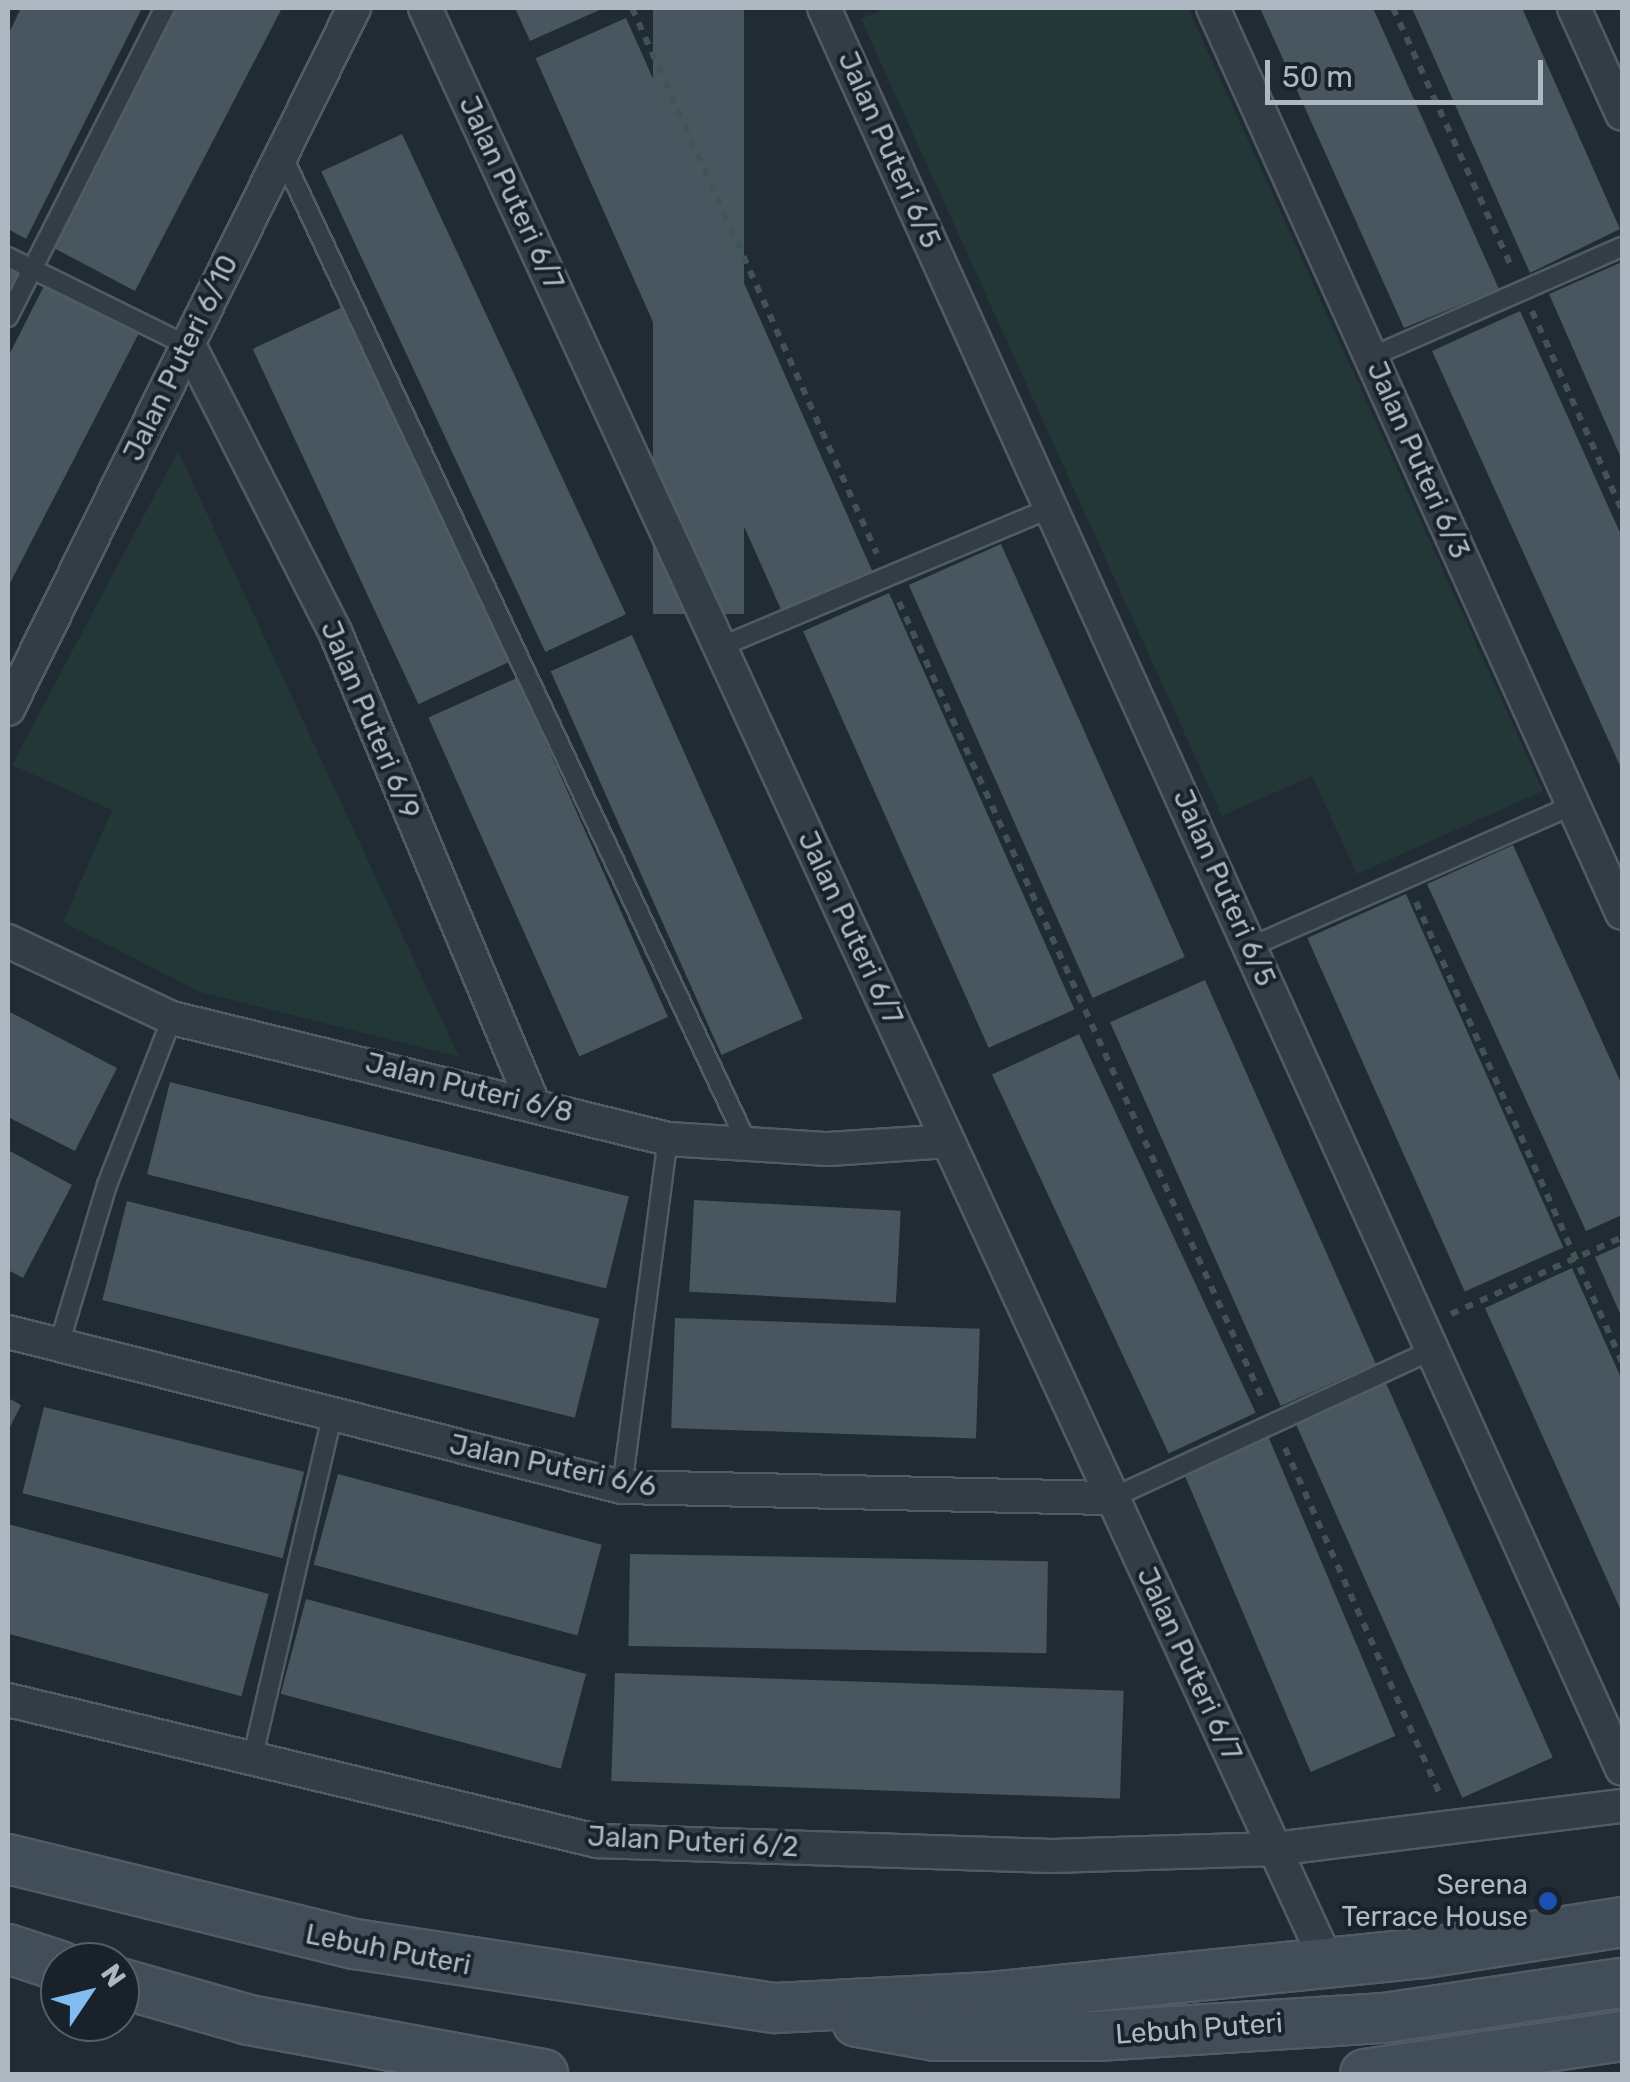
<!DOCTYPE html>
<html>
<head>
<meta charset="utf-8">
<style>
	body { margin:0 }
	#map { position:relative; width:1630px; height:2082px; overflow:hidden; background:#202b34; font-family:Rubik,sans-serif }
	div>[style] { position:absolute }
	.green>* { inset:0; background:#233836 }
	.building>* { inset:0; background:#485660; transform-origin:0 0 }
	.path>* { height:6px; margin-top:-3px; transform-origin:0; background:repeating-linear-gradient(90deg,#415454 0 8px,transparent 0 16px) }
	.roads { filter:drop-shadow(2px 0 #515b63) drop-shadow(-2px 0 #515b63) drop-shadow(0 2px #515b63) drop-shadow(0 -2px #515b63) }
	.service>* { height:18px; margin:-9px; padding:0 9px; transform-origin:9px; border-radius:9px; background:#333d45 }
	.minor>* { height:32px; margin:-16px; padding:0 16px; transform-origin:16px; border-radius:16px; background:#333d45 }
	.secondary>* { height:48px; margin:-24px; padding:0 24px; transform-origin:24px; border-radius:24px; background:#414d58 }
	.dots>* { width:28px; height:28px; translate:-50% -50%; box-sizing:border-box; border:5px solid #19222a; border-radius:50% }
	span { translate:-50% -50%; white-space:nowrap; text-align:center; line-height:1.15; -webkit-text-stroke:8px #19222a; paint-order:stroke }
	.street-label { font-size:28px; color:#adb8c2 }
	.poi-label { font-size:28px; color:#adb8c2 }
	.right { translate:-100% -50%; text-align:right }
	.frame { position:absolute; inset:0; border:10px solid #adb8c2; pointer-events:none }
	.north { position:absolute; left:40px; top:1942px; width:100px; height:100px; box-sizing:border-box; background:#19222a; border:2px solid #545e67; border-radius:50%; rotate:55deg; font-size:28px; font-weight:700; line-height:40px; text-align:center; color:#adb8c2 }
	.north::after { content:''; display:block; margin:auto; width:35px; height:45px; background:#82bcf2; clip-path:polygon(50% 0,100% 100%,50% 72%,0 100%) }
	.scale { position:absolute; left:1265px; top:60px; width:278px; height:45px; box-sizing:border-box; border:5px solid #adb8c2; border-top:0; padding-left:12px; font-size:30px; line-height:35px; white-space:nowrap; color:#adb8c2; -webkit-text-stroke:8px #19222a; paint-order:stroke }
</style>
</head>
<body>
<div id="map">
	<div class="green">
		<i style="clip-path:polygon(887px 8px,1188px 8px,1543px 791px,1357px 874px,1312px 776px,1222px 816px,861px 19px)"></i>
		<i style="clip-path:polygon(178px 451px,459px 1057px,200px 992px,63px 922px,112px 810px,12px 765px)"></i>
	</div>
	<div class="building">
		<i style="clip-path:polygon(21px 8px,142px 8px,26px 239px,8px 229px,8px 35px)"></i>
		<i style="clip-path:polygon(177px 8px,282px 8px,135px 291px,52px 247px)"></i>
		<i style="clip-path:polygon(515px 8px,604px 8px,530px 41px)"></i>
		<i style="left:653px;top:8px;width:91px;height:606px"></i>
		<i style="clip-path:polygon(1260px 8px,1373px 8px,1499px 289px,1404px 328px)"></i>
		<i style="clip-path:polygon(1412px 8px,1522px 8px,1620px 229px,1530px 273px)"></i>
		<i style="left:626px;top:18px;width:606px;height:99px;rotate:66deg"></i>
		<i style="left:402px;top:134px;width:530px;height:89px;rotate:65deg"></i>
		<i style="clip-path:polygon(1622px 262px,1622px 460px,1549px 294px)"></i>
		<i style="clip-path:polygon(8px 265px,21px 272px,8px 297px)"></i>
		<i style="clip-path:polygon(46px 282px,140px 331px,8px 587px,8px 357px)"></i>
		<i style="left:347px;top:305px;width:392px;height:104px;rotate:65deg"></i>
		<i style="clip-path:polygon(1520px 311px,1622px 537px,1622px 770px,1432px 351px)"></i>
		<i style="left:1001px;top:544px;width:452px;height:101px;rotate:66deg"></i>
		<i style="left:889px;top:593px;width:456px;height:94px;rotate:66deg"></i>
		<i style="left:632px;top:635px;width:420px;height:89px;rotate:66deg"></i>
		<i style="left:517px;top:678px;width:371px;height:97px;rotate:66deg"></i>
		<i style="clip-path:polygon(1513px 845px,1622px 1085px,1622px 1215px,1586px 1231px,1427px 884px)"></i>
		<i style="left:1406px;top:894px;width:387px;height:108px;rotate:66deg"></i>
		<i style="left:1205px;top:980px;width:420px;height:104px;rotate:66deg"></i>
		<i style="clip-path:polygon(8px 1011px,117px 1068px,75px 1151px,8px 1117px)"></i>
		<i style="left:1079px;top:1034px;width:418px;height:96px;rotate:65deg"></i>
		<i style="left:170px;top:1082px;width:473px;height:95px;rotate:14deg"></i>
		<i style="clip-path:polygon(8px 1150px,72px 1185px,23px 1278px,8px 1270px)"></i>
		<i style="left:694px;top:1200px;width:207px;height:92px;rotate:3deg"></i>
		<i style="left:127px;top:1201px;width:487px;height:102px;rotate:14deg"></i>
		<i style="clip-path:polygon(1622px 1245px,1622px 1318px,1595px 1257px)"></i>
		<i style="clip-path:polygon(1572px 1268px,1622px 1380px,1622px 1613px,1485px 1308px)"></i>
		<i style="left:675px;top:1318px;width:305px;height:110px;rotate:2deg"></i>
		<i style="left:1386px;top:1383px;width:410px;height:99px;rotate:66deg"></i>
		<i style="clip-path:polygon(8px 1398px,21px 1405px,8px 1431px)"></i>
		<i style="left:44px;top:1407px;width:268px;height:89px;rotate:14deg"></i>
		<i style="left:1268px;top:1436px;width:326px;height:92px;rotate:67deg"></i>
		<i style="left:338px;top:1474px;width:273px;height:94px;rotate:15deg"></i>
		<i style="left:8px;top:1524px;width:270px;height:106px;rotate:15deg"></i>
		<i style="left:630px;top:1554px;width:418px;height:92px;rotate:1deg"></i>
		<i style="left:306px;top:1599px;width:290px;height:98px;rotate:15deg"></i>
		<i style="left:615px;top:1673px;width:509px;height:108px;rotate:2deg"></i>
	</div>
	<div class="path">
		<i style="left:632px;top:8px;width:598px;rotate:65.83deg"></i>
		<i style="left:1393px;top:8px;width:286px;rotate:65.4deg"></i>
		<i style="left:1532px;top:311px;width:218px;rotate:65.7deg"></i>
		<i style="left:899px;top:602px;width:877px;rotate:65.48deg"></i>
		<i style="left:1416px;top:902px;width:504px;rotate:65.88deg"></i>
		<i style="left:1451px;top:1314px;width:188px;rotate:-24.2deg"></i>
		<i style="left:1285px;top:1448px;width:382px;rotate:65.9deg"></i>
	</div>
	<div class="roads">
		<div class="service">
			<i style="left:281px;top:153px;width:1094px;rotate:64.79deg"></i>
			<i style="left:8px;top:257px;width:203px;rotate:26.3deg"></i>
			<i style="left:8px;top:317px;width:347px;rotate:-63.1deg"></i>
			<i style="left:1371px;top:357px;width:274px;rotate:-23.7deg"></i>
			<i style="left:720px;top:647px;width:359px;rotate:-22.8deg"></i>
			<i style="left:1250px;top:947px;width:354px;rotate:-23.7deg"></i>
			<i style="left:58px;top:1348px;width:170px;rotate:-73.3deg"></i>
			<i style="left:107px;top:1185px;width:179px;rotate:-68.7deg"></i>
			<i style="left:622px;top:1487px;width:351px;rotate:-82.5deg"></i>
			<i style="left:1112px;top:1498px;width:353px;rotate:-24.8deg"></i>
			<i style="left:252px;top:1760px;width:353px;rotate:-76.9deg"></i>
		</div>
		<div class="minor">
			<i style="left:425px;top:8px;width:2152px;rotate:65.22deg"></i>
			<i style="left:824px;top:8px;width:1933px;rotate:65.62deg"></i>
			<i style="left:1213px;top:8px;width:993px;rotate:65.68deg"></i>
			<i style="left:1574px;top:8px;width:116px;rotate:65.6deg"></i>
			<i style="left:190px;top:347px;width:322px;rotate:63deg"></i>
			<i style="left:336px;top:634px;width:506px;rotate:67.23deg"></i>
			<i style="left:8px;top:709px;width:782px;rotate:-63.73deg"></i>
			<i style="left:8px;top:941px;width:181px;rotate:25.2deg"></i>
			<i style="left:172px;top:1018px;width:511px;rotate:13.71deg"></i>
			<i style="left:668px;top:1139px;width:161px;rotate:3.6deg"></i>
			<i style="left:829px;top:1149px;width:119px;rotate:-3.8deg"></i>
			<i style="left:8px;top:1332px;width:633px;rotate:14.17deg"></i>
			<i style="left:622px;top:1487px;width:490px;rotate:1.3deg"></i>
			<i style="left:8px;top:1700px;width:606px;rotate:13.46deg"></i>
			<i style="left:597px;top:1841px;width:455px;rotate:1.9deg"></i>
			<i style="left:1052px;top:1856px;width:223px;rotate:-1.8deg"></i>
			<i style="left:1275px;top:1849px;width:350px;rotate:-7.1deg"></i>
		</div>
		<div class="secondary">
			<i style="left:8px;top:1859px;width:357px;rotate:13.8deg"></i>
			<i style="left:355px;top:1944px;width:425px;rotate:8.7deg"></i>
			<i style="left:775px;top:2008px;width:216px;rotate:-2.9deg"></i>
			<i style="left:991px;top:1997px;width:436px;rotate:-5.8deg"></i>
			<i style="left:1425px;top:1953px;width:199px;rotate:-8.9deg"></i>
			<i style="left:8px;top:1949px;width:55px;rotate:18.1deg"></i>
			<i style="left:120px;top:1983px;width:134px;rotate:16deg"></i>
			<i style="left:249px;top:2020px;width:299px;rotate:10.4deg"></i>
			<i style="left:857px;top:2022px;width:79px;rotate:10.2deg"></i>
			<i style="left:935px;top:2036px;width:162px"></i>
			<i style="left:1097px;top:2036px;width:288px;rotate:-3.6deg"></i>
			<i style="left:1384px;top:2018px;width:241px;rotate:-8.4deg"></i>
			<i style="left:1365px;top:2074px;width:260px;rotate:-8.4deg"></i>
		</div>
	</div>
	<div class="dots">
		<i style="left:1548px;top:1901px;background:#1a4fb4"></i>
	</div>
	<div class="street-label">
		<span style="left:889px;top:150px;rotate:66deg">Jalan Puteri 6/5</span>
		<span style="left:511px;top:193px;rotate:65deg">Jalan Puteri 6/7</span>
		<span style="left:181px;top:358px;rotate:-64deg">Jalan Puteri 6/10</span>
		<span style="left:1418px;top:460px;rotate:66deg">Jalan Puteri 6/3</span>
		<span style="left:370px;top:720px;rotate:67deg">Jalan Puteri 6/9</span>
		<span style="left:1224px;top:888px;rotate:66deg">Jalan Puteri 6/5</span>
		<span style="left:850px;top:928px;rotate:65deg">Jalan Puteri 6/7</span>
		<span style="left:469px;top:1088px;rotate:14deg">Jalan Puteri 6/8</span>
		<span style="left:553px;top:1466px;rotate:12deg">Jalan Puteri 6/6</span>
		<span style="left:1189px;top:1664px;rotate:65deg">Jalan Puteri 6/7</span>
		<span style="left:693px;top:1842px;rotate:3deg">Jalan Puteri 6/2</span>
		<span style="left:388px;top:1950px;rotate:11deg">Lebuh Puteri</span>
		<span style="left:1199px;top:2029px;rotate:-4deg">Lebuh Puteri</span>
	</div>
	<div class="poi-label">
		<span class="right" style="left:1528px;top:1901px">Serena<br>Terrace House</span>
	</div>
	<div class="frame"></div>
	<div class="north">N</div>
	<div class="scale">50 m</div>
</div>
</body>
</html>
